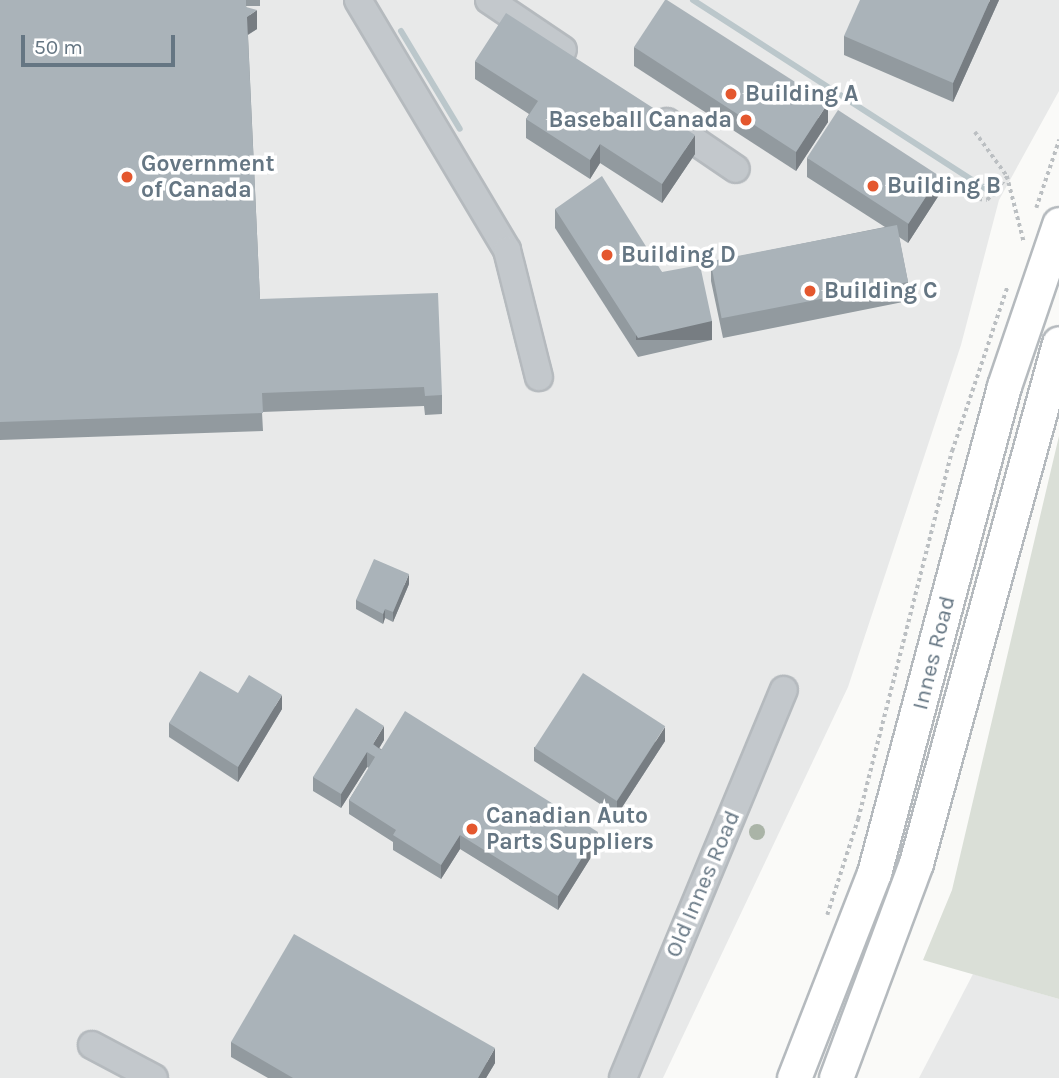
<!DOCTYPE html>
<html>
<head>
<meta charset="utf-8">
<style>
	body { margin:0 }
	#map { position:relative; width:1059px; height:1078px; overflow:hidden; background:#fafaf8; font-family:Karla,sans-serif }
	div>[style] { position:absolute }
	.built>* { inset:0; background:#e8e9e9 }
	.green>* { inset:0; background:#dadfd7 }
	.stream>* { height:6px; margin:-3px; padding:0 3px; transform-origin:3px; border-radius:3px; background:#bbc7cb }
	.path>* { height:3.5px; margin-top:-1.75px; transform-origin:0; background:repeating-linear-gradient(90deg,#bbbfc2 0 3.5px,transparent 0 7px) }
	.roads { filter:drop-shadow(2px 0 #b5babe) drop-shadow(-2px 0 #b5babe) drop-shadow(0 2px #b5babe) drop-shadow(0 -2px #b5babe) }
	.minor>* { height:26px; margin:-13px; padding:0 13px; transform-origin:13px; border-radius:13px; background:#c3c8cc }
	.major>* { height:33px; margin:-16.5px; padding:0 16.5px; transform-origin:16.5px; border-radius:16.5px; background:#fff }
	.trees>* { width:16px; height:16px; margin:-8px; border-radius:50%; background:#aab4a7 }
	.wall>* { inset:0; background:#929a9f }
	.shaded-wall>* { inset:0; background:#777d82; transform-origin:0 0 }
	.building>* { inset:0; background:#aab3b9; transform-origin:0 0 }
	.dots>* { width:19px; height:19px; translate:-50% -50%; box-sizing:border-box; border:4px solid #fff; border-radius:50% }
	span { translate:-50% -50%; white-space:nowrap; text-align:center; line-height:1.15; -webkit-text-stroke:7px #fff; paint-order:stroke }
	.poi-label { font-size:23px; color:#657683; font-weight:700 }
	.left { translate:0 -50%; text-align:left }
	.right { translate:-100% -50%; text-align:right }
	.street-label { font-size:23px; color:#657683 }
	.scale { position:absolute; left:21px; top:35px; width:154px; height:32px; box-sizing:border-box; border:4px solid #657683; border-top:0; padding-left:9px; font-size:21px; line-height:24px; white-space:nowrap; color:#657683; -webkit-text-stroke:5px #fff; paint-order:stroke }
</style>
</head>
<body>
<div id="map">
	<div class="built">
		<i style="clip-path:polygon(0 0,1059px 0,1059px 91px,999px 200px,961px 345px,848px 687px,663px 1078px,0 1078px)"></i>
		<i style="clip-path:polygon(973px 974px,1059px 999px,1059px 1078px,919px 1078px)"></i>
	</div>
	<div class="green">
		<i style="clip-path:polygon(1059px 436px,1059px 999px,923px 960px,952px 890px)"></i>
	</div>
	<div class="stream">
		<i style="left:693px;top:0;width:358px;rotate:32.8deg"></i>
		<i style="left:401px;top:31px;width:114px;rotate:59deg"></i>
	</div>
	<div class="path">
		<i style="left:975px;top:132px;width:54px;rotate:54deg"></i>
		<i style="left:1007px;top:176px;width:68px;rotate:75.6deg"></i>
		<i style="left:972px;top:198px;width:15px;rotate:8deg"></i>
		<i style="left:987px;top:200px;width:30px;rotate:-49deg"></i>
		<i style="left:1036px;top:208px;width:72px;rotate:-71.3deg"></i>
		<i style="left:827px;top:915px;width:101px;rotate:-72.1deg"></i>
		<i style="left:858px;top:819px;width:380px;rotate:-75.7deg"></i>
		<i style="left:952px;top:451px;width:172px;rotate:-71.4deg"></i>
	</div>
	<div class="roads">
		<div class="minor">
			<i style="left:358px;top:0;width:291px;rotate:59.2deg"></i>
			<i style="left:507px;top:250px;width:131px;rotate:75.9deg"></i>
			<i style="left:489px;top:0;width:89px;rotate:34deg"></i>
			<i style="left:667px;top:122px;width:83px;rotate:34.3deg"></i>
			<i style="left:92px;top:1045px;width:70px;rotate:28deg"></i>
			<i style="left:623px;top:1078px;width:420px;rotate:-67.5deg"></i>
		</div>
		<div class="major">
			<i style="left:794px;top:1078px;width:220px;rotate:-68.7deg"></i>
			<i style="left:874px;top:873px;width:504px;rotate:-75.05deg"></i>
			<i style="left:1004px;top:386px;width:171px;rotate:-71.2deg"></i>
			<i style="left:836px;top:1078px;width:229px;rotate:-69.6deg"></i>
			<i style="left:916px;top:863px;width:539px;rotate:-74.62deg"></i>
		</div>
	</div>
	<div class="trees">
		<i style="left:757px;top:832px"></i>
	</div>
	<div class="wall">
		<i style="clip-path:polygon(0 0,260px 0,260px 6px,246px 6px,257px 29px,248px 35px,260px 299px,442px 395px,442px 414px,425px 415px,424px 406px,262px 412px,263px 431px,0 440px)"></i>
		<i style="clip-path:polygon(999px 0,953px 102px,844px 55px,844px 36px)"></i>
		<i style="clip-path:polygon(634px 47px,828px 122px,796px 171px,634px 66px)"></i>
		<i style="clip-path:polygon(475px 61px,695px 154px,662px 203px,600px 163px,590px 179px,526px 138px,526px 119px,529px 114px,475px 79px)"></i>
		<i style="clip-path:polygon(807px 158px,939px 195px,908px 243px,899px 237px,908px 282px,908px 301px,723px 338px,711px 281px,711px 262px,885px 227px,807px 177px)"></i>
		<i style="clip-path:polygon(555px 209px,662px 272px,712px 340px,638px 357px,555px 228px)"></i>
		<i style="clip-path:polygon(409px 584px,393px 622px,385px 618px,383px 624px,356px 609px,356px 600px)"></i>
		<i style="clip-path:polygon(238px 693px,282px 709px,238px 782px,169px 737px,169px 723px)"></i>
		<i style="clip-path:polygon(384px 740px,379px 748px,598px 846px,558px 910px,460px 849px,441px 879px,393px 850px,393px 842px,349px 814px,349px 800px,369px 768px,367px 767px,341px 808px,313px 791px,313px 777px)"></i>
		<i style="clip-path:polygon(665px 741px,617px 815px,534px 761px,534px 747px)"></i>
		<i style="clip-path:polygon(231px 1042px,495px 1063px,486px 1078px,268px 1078px,231px 1057px)"></i>
	</div>
	<div class="shaded-wall">
		<i style="clip-path:polygon(990px 0,999px 0,953px 102px,953px 83px)"></i>
		<i style="clip-path:polygon(257px 10px,257px 29px,247px 35px,247px 17px)"></i>
		<i style="clip-path:polygon(828px 103px,828px 122px,796px 171px,796px 152px)"></i>
		<i style="clip-path:polygon(695px 135px,695px 154px,662px 203px,662px 184px)"></i>
		<i style="clip-path:polygon(600px 144px,600px 163px,590px 179px,590px 160px)"></i>
		<i style="clip-path:polygon(939px 176px,939px 195px,908px 243px,908px 224px)"></i>
		<i style="left:712px;top:321px;width:19px;height:76px;rotate:90deg"></i>
		<i style="clip-path:polygon(409px 574px,409px 584px,393px 622px,393px 612px)"></i>
		<i style="clip-path:polygon(385px 609px,385px 618px,383px 624px,383px 614px)"></i>
		<i style="clip-path:polygon(282px 695px,282px 709px,238px 782px,238px 767px)"></i>
		<i style="clip-path:polygon(384px 726px,384px 740px,374px 757px,373px 744px)"></i>
		<i style="clip-path:polygon(665px 727px,665px 741px,617px 815px,617px 801px)"></i>
		<i style="clip-path:polygon(367px 752px,367px 767px,341px 808px,341px 794px)"></i>
		<i style="clip-path:polygon(598px 832px,598px 846px,558px 910px,558px 896px)"></i>
		<i style="clip-path:polygon(460px 835px,460px 849px,441px 879px,441px 865px)"></i>
		<i style="clip-path:polygon(495px 1048px,495px 1063px,486px 1078px,478px 1078px)"></i>
	</div>
	<div class="building">
		<i style="clip-path:polygon(0 0,246px 0,246px 7px,257px 10px,247px 17px,260px 299px,438px 293px,442px 395px,425px 396px,424px 387px,262px 393px,263px 413px,0 422px)"></i>
		<i style="clip-path:polygon(665px 0,667px 0,828px 103px,796px 152px,634px 47px)"></i>
		<i style="clip-path:polygon(860px 0,990px 0,953px 83px,844px 36px)"></i>
		<i style="clip-path:polygon(506px 13px,695px 135px,662px 184px,600px 144px,590px 160px,526px 119px,538px 101px,475px 61px)"></i>
		<i style="left:838px;top:110px;width:121px;height:57px;rotate:33deg"></i>
		<i style="clip-path:polygon(602px 176px,662px 272px,700px 265px,712px 321px,638px 338px,555px 209px)"></i>
		<i style="left:897px;top:225px;width:58px;height:190px;rotate:79deg"></i>
		<i style="clip-path:polygon(374px 559px,409px 574px,393px 612px,385px 609px,383px 614px,356px 600px)"></i>
		<i style="clip-path:polygon(200px 671px,238px 693px,249px 675px,282px 695px,238px 767px,169px 723px)"></i>
		<i style="left:583px;top:673px;width:98px;height:89px;rotate:33deg"></i>
		<i style="clip-path:polygon(356px 708px,384px 726px,373px 744px,381px 750px,405px 711px,598px 832px,558px 896px,460px 835px,441px 865px,393px 835px,396px 830px,349px 800px,375px 757px,367px 752px,341px 794px,313px 777px)"></i>
		<i style="clip-path:polygon(294px 934px,495px 1048px,478px 1078px,293px 1078px,231px 1042px)"></i>
	</div>
	<div class="dots">
		<i style="left:731px;top:94px;background:#e4572e"></i>
		<i style="left:746px;top:120px;background:#e4572e"></i>
		<i style="left:127px;top:177px;background:#e4572e"></i>
		<i style="left:873px;top:186px;background:#e4572e"></i>
		<i style="left:607px;top:255px;background:#e4572e"></i>
		<i style="left:810px;top:291px;background:#e4572e"></i>
		<i style="left:472px;top:829px;background:#e4572e"></i>
	</div>
	<div class="poi-label">
		<span class="left" style="left:745px;top:94px">Building A</span>
		<span class="right" style="left:732px;top:120px">Baseball Canada</span>
		<span class="left" style="left:141px;top:177px">Government<br>of Canada</span>
		<span class="left" style="left:887px;top:186px">Building B</span>
		<span class="left" style="left:621px;top:255px">Building D</span>
		<span class="left" style="left:824px;top:291px">Building C</span>
		<span class="left" style="left:486px;top:829px">Canadian Auto<br>Parts Suppliers</span>
	</div>
	<div class="street-label">
		<span style="left:934px;top:653px;rotate:-76deg">Innes Road</span>
		<span style="left:703px;top:884px;rotate:-67deg">Old Innes Road</span>
	</div>
	<div class="scale">50 m</div>
</div>
</body>
</html>
